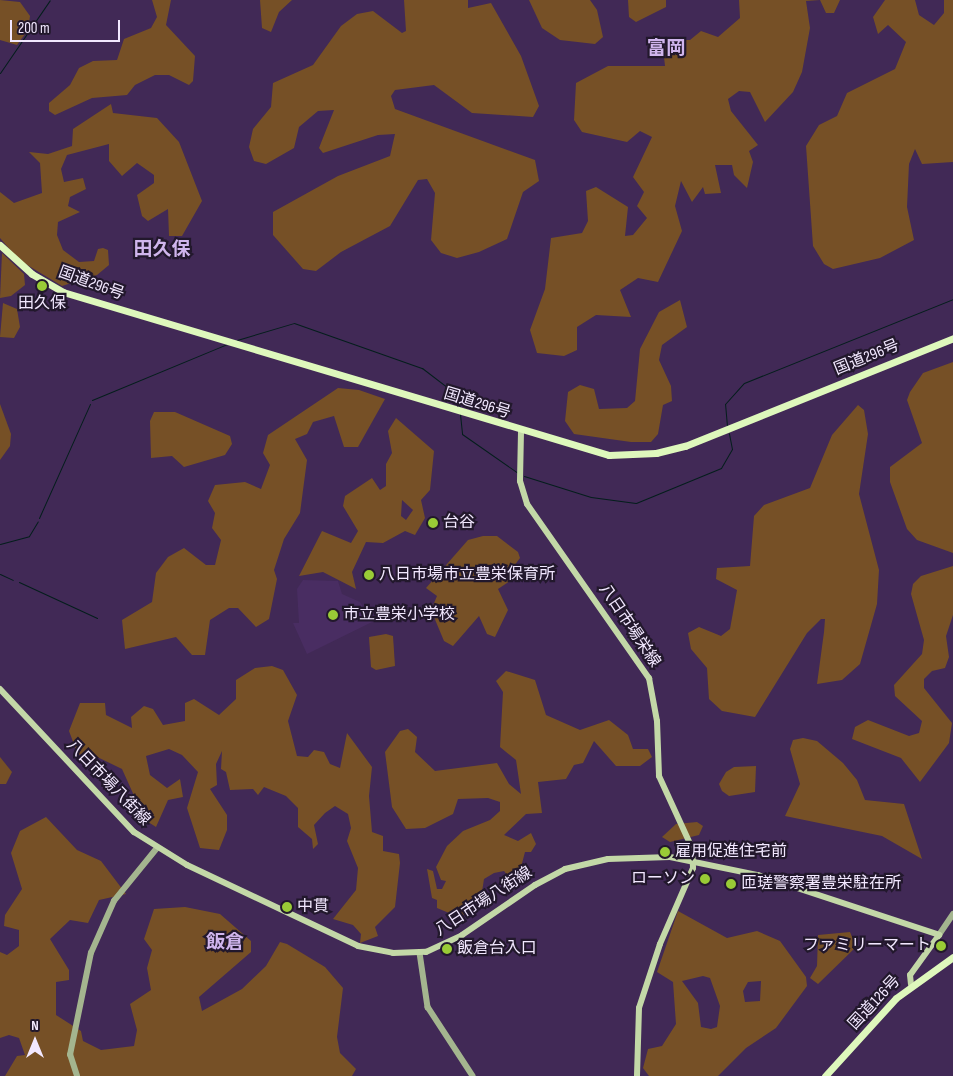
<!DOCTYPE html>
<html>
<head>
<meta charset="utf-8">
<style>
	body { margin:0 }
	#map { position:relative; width:953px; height:1076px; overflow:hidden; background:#412956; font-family:"Sofia Sans Condensed","Noto Sans JP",sans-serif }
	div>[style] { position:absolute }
	.built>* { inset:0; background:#492d62 }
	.green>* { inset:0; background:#765026 }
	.stream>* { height:1px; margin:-0.5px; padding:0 0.5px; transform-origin:0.5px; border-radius:0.5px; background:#041e1c }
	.secondary>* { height:5.5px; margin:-2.75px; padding:0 2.75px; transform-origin:2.75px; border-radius:2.75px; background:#a4b58f }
	.primary>* { height:6px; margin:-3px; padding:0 3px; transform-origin:3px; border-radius:3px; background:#c3d8a7 }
	.highway>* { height:7px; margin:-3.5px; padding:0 3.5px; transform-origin:3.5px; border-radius:3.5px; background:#def8bc }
	.dots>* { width:14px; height:14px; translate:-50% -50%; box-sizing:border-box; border:2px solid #22182c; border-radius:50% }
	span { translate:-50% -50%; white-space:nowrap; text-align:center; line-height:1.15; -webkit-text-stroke:4.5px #22182c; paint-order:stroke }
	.street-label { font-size:16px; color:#f2e8ff }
	.poi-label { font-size:16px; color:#f2e8ff }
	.left { translate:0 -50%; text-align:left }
	.right { translate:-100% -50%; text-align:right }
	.quarter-label { font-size:19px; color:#d0b5ed; font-weight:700 }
	.north { position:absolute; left:10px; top:1016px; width:50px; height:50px; -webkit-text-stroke:4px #22182c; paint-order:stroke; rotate:0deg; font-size:14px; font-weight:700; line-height:20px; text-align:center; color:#f2e8ff }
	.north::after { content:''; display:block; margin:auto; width:18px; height:22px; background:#f2e8ff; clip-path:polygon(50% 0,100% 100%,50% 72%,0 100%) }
	.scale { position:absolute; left:10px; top:20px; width:110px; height:22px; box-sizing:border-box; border:2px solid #f2e8ff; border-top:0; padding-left:6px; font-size:15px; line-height:18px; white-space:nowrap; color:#f2e8ff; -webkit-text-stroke:4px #22182c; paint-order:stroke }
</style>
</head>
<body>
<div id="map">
	<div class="built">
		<i style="clip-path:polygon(303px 580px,338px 581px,342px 594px,360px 602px,372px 622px,307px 654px,293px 623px,299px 623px,297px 589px)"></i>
	</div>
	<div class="green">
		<i style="clip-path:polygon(0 0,20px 2px,30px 16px,28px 30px,17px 45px,0 40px)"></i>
		<i style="clip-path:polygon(152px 0,171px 0,166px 25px,195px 56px,193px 81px,189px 85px,169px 75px,155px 75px,135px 85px,127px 95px,92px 98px,55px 115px,49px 111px,49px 103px,70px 85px,79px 68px,93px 61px,117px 60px,124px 39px,151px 28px,157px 17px)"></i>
		<i style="clip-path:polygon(260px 0,292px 0,279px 12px,271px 32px,262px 28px)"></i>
		<i style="clip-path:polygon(404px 0,468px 0,468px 8px,491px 3px,521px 56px,539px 106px,533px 117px,472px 113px,434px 85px,395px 90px,391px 96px,395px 109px,535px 160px,539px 181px,523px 192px,507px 239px,479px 252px,457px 258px,441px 253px,431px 240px,435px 193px,427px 179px,418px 180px,390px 226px,341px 252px,316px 271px,303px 269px,273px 235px,273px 212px,338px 176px,390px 156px,395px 134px,378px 135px,323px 153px,319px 148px,334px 110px,318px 111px,299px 127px,294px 148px,266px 164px,254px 161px,249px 147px,253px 129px,271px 107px,273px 83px,313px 65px,341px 26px,357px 14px,373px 11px,402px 33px,406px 31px)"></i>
		<i style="clip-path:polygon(529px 0,590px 0,597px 10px,603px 37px,595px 44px,560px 40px,542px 28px)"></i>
		<i style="clip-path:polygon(628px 0,666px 0,666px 7px,636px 22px,629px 17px)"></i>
		<i style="clip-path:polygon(739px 0,840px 0,834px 13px,826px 13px,820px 0,806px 1px,810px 28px,802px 72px,793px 92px,765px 122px,750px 92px,739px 91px,728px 99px,731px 111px,758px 145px,749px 151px,753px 162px,747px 188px,734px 175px,732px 165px,715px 165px,721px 193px,705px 194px,703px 187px,692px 202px,681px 181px,675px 206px,682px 231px,658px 282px,638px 278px,620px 290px,631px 317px,596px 315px,577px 327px,577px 350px,564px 356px,537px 353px,530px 330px,545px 289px,551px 238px,582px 233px,588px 221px,586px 191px,596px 187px,628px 207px,625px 236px,633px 235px,647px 218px,637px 206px,644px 192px,633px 177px,652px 137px,640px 131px,627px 142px,582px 132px,574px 120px,576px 83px,608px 66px,665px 66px,663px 48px,673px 40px,690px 40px,701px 31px,718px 37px,740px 18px)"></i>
		<i style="clip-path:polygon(885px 0,915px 0,919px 15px,934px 25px,944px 13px,944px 0,953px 0,953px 162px,922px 164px,915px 149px,909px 164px,907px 207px,914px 240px,880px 258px,833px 269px,824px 264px,813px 246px,806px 146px,819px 125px,837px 116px,847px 93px,895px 69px,906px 42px,888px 25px,878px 34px,873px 17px)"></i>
		<i style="clip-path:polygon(111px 104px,113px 113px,157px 118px,179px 142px,202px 201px,182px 236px,169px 236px,168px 209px,148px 221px,142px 216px,137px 195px,154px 183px,154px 175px,137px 163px,122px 176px,109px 161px,109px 144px,67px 155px,61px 169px,64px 182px,83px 178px,86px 189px,70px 197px,68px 206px,80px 212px,58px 222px,57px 235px,63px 250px,79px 262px,94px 261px,98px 249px,103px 248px,108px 250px,109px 265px,97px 275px,62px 286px,19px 260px,0 238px,0 192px,14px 203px,42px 193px,40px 163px,29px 152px,48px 154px,72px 146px,73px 129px)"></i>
		<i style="clip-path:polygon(2px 253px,24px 274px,25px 285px,11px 296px,0 298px)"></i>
		<i style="clip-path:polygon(680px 300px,687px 327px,662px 345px,659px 360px,671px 386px,672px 401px,663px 405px,658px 434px,651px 442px,631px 442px,574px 434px,565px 421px,568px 392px,580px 385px,594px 389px,599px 409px,627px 408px,635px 401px,640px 349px,659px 312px)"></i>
		<i style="clip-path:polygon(3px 303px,17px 309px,20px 327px,14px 338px,0 337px)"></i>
		<i style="clip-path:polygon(953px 362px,953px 553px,917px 540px,907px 529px,890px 482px,890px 467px,922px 443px,907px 400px,910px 392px,923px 373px)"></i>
		<i style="clip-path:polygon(338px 388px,359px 390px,385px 399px,358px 447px,344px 447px,334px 416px,313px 422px,307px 434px,295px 439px,307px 460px,300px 513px,284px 539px,274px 570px,277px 579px,269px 619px,256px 627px,238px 608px,229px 608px,210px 620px,205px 655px,192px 655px,176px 637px,125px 649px,122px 620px,152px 602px,156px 573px,168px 557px,184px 548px,206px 565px,215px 565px,221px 540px,212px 528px,215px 513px,208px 501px,215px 485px,245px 482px,261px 489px,270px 465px,263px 453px,268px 435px)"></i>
		<i style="clip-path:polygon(0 404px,11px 434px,10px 446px,0 460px)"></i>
		<i style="clip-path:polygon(858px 405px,864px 410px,868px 434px,859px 494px,879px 570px,877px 604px,860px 664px,842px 680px,817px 684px,824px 632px,825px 619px,821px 619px,807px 633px,755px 717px,722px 711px,709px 699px,707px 668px,691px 649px,688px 633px,699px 627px,721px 636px,730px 629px,737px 590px,716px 579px,717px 568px,750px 566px,754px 516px,764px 505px,810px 488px,832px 435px)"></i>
		<i style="clip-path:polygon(154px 412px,175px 412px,230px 436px,232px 444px,225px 455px,184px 467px,172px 456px,151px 458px,150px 421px)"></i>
		<i style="clip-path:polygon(evenodd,396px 418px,434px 451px,430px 490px,421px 500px,425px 518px,415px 535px,405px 531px,383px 543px,366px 542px,352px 572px,356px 589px,323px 572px,299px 576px,322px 531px,351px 543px,358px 531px,343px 506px,345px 496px,372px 478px,380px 490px,386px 486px,386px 464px,392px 453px,388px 431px,396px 418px,402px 500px,413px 510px,406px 520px,401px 516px,402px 500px)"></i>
		<i style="clip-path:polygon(483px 536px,497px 536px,518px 552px,520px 558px,511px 570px,513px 579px,498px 589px,508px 610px,495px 637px,487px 634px,479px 616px,453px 646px,444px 641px,431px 610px,437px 596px,426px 588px,468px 540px)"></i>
		<i style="clip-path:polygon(953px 566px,953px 615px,946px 636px,949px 657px,945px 668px,932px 671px,924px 679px,924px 688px,952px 723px,949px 743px,920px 782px,901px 758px,852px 739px,855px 727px,868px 720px,909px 736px,919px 733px,922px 721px,895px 696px,894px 685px,922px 654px,924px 640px,911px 594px,913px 584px,921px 576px)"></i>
		<i style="clip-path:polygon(386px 634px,393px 636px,395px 666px,376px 670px,371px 667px,369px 637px)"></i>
		<i style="clip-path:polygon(272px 666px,283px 670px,297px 695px,288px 721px,297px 756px,308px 757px,314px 750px,324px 752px,330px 764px,340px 768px,347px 733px,372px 767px,369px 796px,372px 832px,383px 836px,383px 851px,399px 854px,400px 863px,395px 907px,375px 927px,378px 936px,360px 943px,361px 934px,353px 925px,333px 919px,356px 890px,358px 868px,347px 841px,351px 828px,348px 814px,335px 806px,325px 813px,314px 825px,318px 844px,313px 849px,312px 839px,298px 827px,298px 808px,286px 796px,264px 787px,258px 795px,253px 789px,230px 790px,226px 772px,221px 769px,222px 751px,216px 764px,217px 785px,210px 789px,227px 815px,227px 830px,219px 850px,200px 848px,187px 808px,198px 772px,182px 755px,169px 749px,146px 756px,150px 775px,167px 788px,180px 779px,183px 797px,168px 800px,156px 827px,145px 820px,122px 769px,89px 753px,78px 755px,69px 731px,80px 703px,105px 703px,106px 715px,132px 728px,131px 717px,144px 706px,153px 709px,163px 725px,185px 721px,185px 703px,194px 699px,219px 715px,236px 699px,236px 680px,255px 668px)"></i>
		<i style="clip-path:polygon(506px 671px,535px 680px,546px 715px,580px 730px,609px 720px,628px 735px,633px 749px,648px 749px,652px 757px,640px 766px,616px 766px,594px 741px,583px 763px,574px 765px,566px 779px,538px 782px,542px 813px,526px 814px,504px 835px,518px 841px,531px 833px,536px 844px,531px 852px,525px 852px,516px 886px,504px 871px,494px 873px,484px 879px,481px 898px,466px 908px,464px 915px,449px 913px,437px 908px,437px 900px,432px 898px,427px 869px,433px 871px,437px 889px,442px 889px,446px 881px,441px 880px,436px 867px,447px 846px,463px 831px,490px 820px,500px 811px,500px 802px,488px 798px,458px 799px,453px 814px,425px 828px,406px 829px,392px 807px,385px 752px,400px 731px,408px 729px,417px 737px,415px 752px,435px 771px,497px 763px,509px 784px,521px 794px,516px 760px,500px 747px,503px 692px,496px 681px)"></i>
		<i style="clip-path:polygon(803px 738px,817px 741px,843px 763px,857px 780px,865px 800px,904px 804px,922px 859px,882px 836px,785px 816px,800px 784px,790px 749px,793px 740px)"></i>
		<i style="clip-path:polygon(0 757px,12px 772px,6px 784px,0 784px)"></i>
		<i style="clip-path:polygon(756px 766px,755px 792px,729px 796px,722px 791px,719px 784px,726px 772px,734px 767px)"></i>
		<i style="clip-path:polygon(46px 817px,77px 850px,101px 861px,126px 894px,99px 900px,88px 923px,70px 920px,50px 939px,69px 970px,69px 980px,56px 982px,56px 1015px,81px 1031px,83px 1041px,101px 1050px,134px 1046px,137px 1030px,130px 1004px,151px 990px,147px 968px,152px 950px,144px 939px,154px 909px,185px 907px,220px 914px,251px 941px,251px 952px,199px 997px,202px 1011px,242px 989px,266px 966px,280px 942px,287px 944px,325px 967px,343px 988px,337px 1037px,340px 1053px,356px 1069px,352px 1076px,5px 1076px,17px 1056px,25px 1055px,19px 1038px,9px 1035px,0 1038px,0 952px,7px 955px,19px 946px,19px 930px,4px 926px,5px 915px,22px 889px,11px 853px,20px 831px)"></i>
		<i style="clip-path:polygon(697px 822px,703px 826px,699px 835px,670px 842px,662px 837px,676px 824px)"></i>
		<i style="clip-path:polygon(evenodd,678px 911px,727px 938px,757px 931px,780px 941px,806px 977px,807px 986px,776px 1028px,746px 1048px,718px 1076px,649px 1076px,643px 1068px,648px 1049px,662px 1046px,676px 1024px,673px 982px,657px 972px,678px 911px,703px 976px,710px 978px,720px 1006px,717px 1027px,711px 1029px,701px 1027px,698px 1003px,682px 981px,703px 976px,678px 911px,761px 981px,760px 1001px,745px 1002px,743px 991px,748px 982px,761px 981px)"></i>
		<i style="clip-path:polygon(850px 932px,856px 947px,818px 984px,810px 978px,817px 966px,818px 935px)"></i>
	</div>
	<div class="stream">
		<i style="left:0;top:73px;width:88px;rotate:-55.6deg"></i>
		<i style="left:237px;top:340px;width:59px;rotate:-16.6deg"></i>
		<i style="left:294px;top:323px;width:136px;rotate:19.4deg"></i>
		<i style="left:422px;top:368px;width:43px;rotate:37.4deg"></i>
		<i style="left:456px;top:394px;width:15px;rotate:74deg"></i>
		<i style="left:92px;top:400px;width:146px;rotate:-22.5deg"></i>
		<i style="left:460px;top:414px;width:20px;rotate:84deg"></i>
		<i style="left:462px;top:434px;width:68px;rotate:34.9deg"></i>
		<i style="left:727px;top:426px;width:22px;rotate:-95deg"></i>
		<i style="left:725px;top:404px;width:28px;rotate:-48deg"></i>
		<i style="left:744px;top:383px;width:225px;rotate:-21.9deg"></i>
		<i style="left:524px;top:476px;width:70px;rotate:17.4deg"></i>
		<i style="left:591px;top:497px;width:45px;rotate:7.6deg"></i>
		<i style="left:636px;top:503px;width:92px;rotate:-22.4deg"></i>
		<i style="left:721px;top:468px;width:22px;rotate:-60deg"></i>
		<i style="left:732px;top:449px;width:16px;rotate:-101deg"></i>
		<i style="left:39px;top:518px;width:125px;rotate:-65.9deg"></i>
		<i style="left:0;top:544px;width:30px;rotate:-15deg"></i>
		<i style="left:29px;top:536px;width:17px;rotate:-59deg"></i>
		<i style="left:0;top:574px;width:14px;rotate:25deg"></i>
		<i style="left:19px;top:582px;width:86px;rotate:24.8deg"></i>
	</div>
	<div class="secondary">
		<i style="left:939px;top:935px;width:25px;rotate:-56deg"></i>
		<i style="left:420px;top:953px;width:55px;rotate:81.6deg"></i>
		<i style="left:428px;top:1007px;width:82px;rotate:56.9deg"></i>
		<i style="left:77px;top:1076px;width:22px;rotate:-108deg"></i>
		<i style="left:70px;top:1055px;width:104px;rotate:-78.4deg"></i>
		<i style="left:91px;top:953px;width:57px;rotate:-66.1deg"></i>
		<i style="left:114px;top:901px;width:68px;rotate:-50.9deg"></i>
	</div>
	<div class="primary">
		<i style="left:521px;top:432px;width:49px;rotate:91.2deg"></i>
		<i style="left:520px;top:481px;width:24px;rotate:73deg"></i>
		<i style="left:527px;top:504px;width:213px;rotate:55deg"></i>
		<i style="left:649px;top:678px;width:44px;rotate:79.5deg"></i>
		<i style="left:657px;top:721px;width:55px;rotate:87.9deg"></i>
		<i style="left:659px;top:776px;width:79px;rotate:65.4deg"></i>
		<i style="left:692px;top:848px;width:20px;rotate:87deg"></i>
		<i style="left:693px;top:868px;width:83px;rotate:113.5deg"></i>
		<i style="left:660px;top:944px;width:67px;rotate:108.2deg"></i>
		<i style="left:639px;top:1008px;width:68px;rotate:91.7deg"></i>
		<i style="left:0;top:689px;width:196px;rotate:46.9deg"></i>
		<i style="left:134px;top:832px;width:62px;rotate:31.9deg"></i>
		<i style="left:187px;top:865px;width:189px;rotate:25.3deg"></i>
		<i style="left:358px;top:946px;width:36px;rotate:11deg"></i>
		<i style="left:393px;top:953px;width:33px;rotate:-2deg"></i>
		<i style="left:426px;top:952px;width:40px;rotate:-25deg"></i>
		<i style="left:462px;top:935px;width:88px;rotate:-34.4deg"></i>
		<i style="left:535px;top:885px;width:34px;rotate:-28deg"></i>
		<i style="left:565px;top:869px;width:44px;rotate:-13.1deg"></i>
		<i style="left:608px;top:859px;width:62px;rotate:-1.8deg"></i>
		<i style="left:670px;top:857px;width:90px;rotate:11.6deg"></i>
		<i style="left:758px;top:875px;width:191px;rotate:18.3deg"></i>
		<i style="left:939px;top:935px;width:49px;rotate:125.9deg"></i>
		<i style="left:910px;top:975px;width:9px;rotate:84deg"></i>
	</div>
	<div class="highway">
		<i style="left:0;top:245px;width:43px;rotate:42.2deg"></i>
		<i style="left:32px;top:274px;width:36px;rotate:30deg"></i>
		<i style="left:63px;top:292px;width:570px;rotate:16.62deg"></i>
		<i style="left:609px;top:455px;width:47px;rotate:-2.4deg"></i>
		<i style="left:656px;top:453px;width:30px;rotate:-14deg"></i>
		<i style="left:685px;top:446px;width:289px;rotate:-21.9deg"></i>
		<i style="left:825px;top:1076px;width:105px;rotate:-47.7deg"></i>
		<i style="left:896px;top:998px;width:70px;rotate:-35.7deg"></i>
	</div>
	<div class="dots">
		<i style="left:42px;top:286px;background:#99cb36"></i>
		<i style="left:433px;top:523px;background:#99cb36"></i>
		<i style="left:369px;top:575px;background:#99cb36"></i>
		<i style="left:333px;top:615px;background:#99cb36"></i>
		<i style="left:665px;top:852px;background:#99cb36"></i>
		<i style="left:705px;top:879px;background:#99cb36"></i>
		<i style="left:731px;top:884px;background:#99cb36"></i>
		<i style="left:287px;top:907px;background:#99cb36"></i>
		<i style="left:941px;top:946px;background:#99cb36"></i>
		<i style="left:447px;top:949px;background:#99cb36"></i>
	</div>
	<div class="street-label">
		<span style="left:91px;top:284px;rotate:20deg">国道296号</span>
		<span style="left:867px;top:358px;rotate:-22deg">国道296号</span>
		<span style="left:477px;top:404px;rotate:17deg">国道296号</span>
		<span style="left:629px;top:626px;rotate:56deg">八日市場栄線</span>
		<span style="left:108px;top:783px;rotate:46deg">八日市場八街線</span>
		<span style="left:484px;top:902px;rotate:-33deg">八日市場八街線</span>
		<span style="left:875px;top:1003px;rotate:-47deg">国道126号</span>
	</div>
	<div class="poi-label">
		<span style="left:42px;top:304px">田久保</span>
		<span class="left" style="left:443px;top:523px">台谷</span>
		<span class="left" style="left:379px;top:575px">八日市場市立豊栄保育所</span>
		<span class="left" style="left:343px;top:615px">市立豊栄小学校</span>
		<span class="left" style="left:675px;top:852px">雇用促進住宅前</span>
		<span class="right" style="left:695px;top:879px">ローソン</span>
		<span class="left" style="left:741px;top:884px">匝瑳警察署豊栄駐在所</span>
		<span class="left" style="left:297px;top:907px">中貫</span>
		<span class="right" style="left:931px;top:946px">ファミリーマート</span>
		<span class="left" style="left:457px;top:949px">飯倉台入口</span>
	</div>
	<div class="quarter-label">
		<span style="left:666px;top:49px">富岡</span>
		<span style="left:162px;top:250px">田久保</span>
		<span style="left:225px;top:943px">飯倉</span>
	</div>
	<div class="north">N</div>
	<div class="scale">200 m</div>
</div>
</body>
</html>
